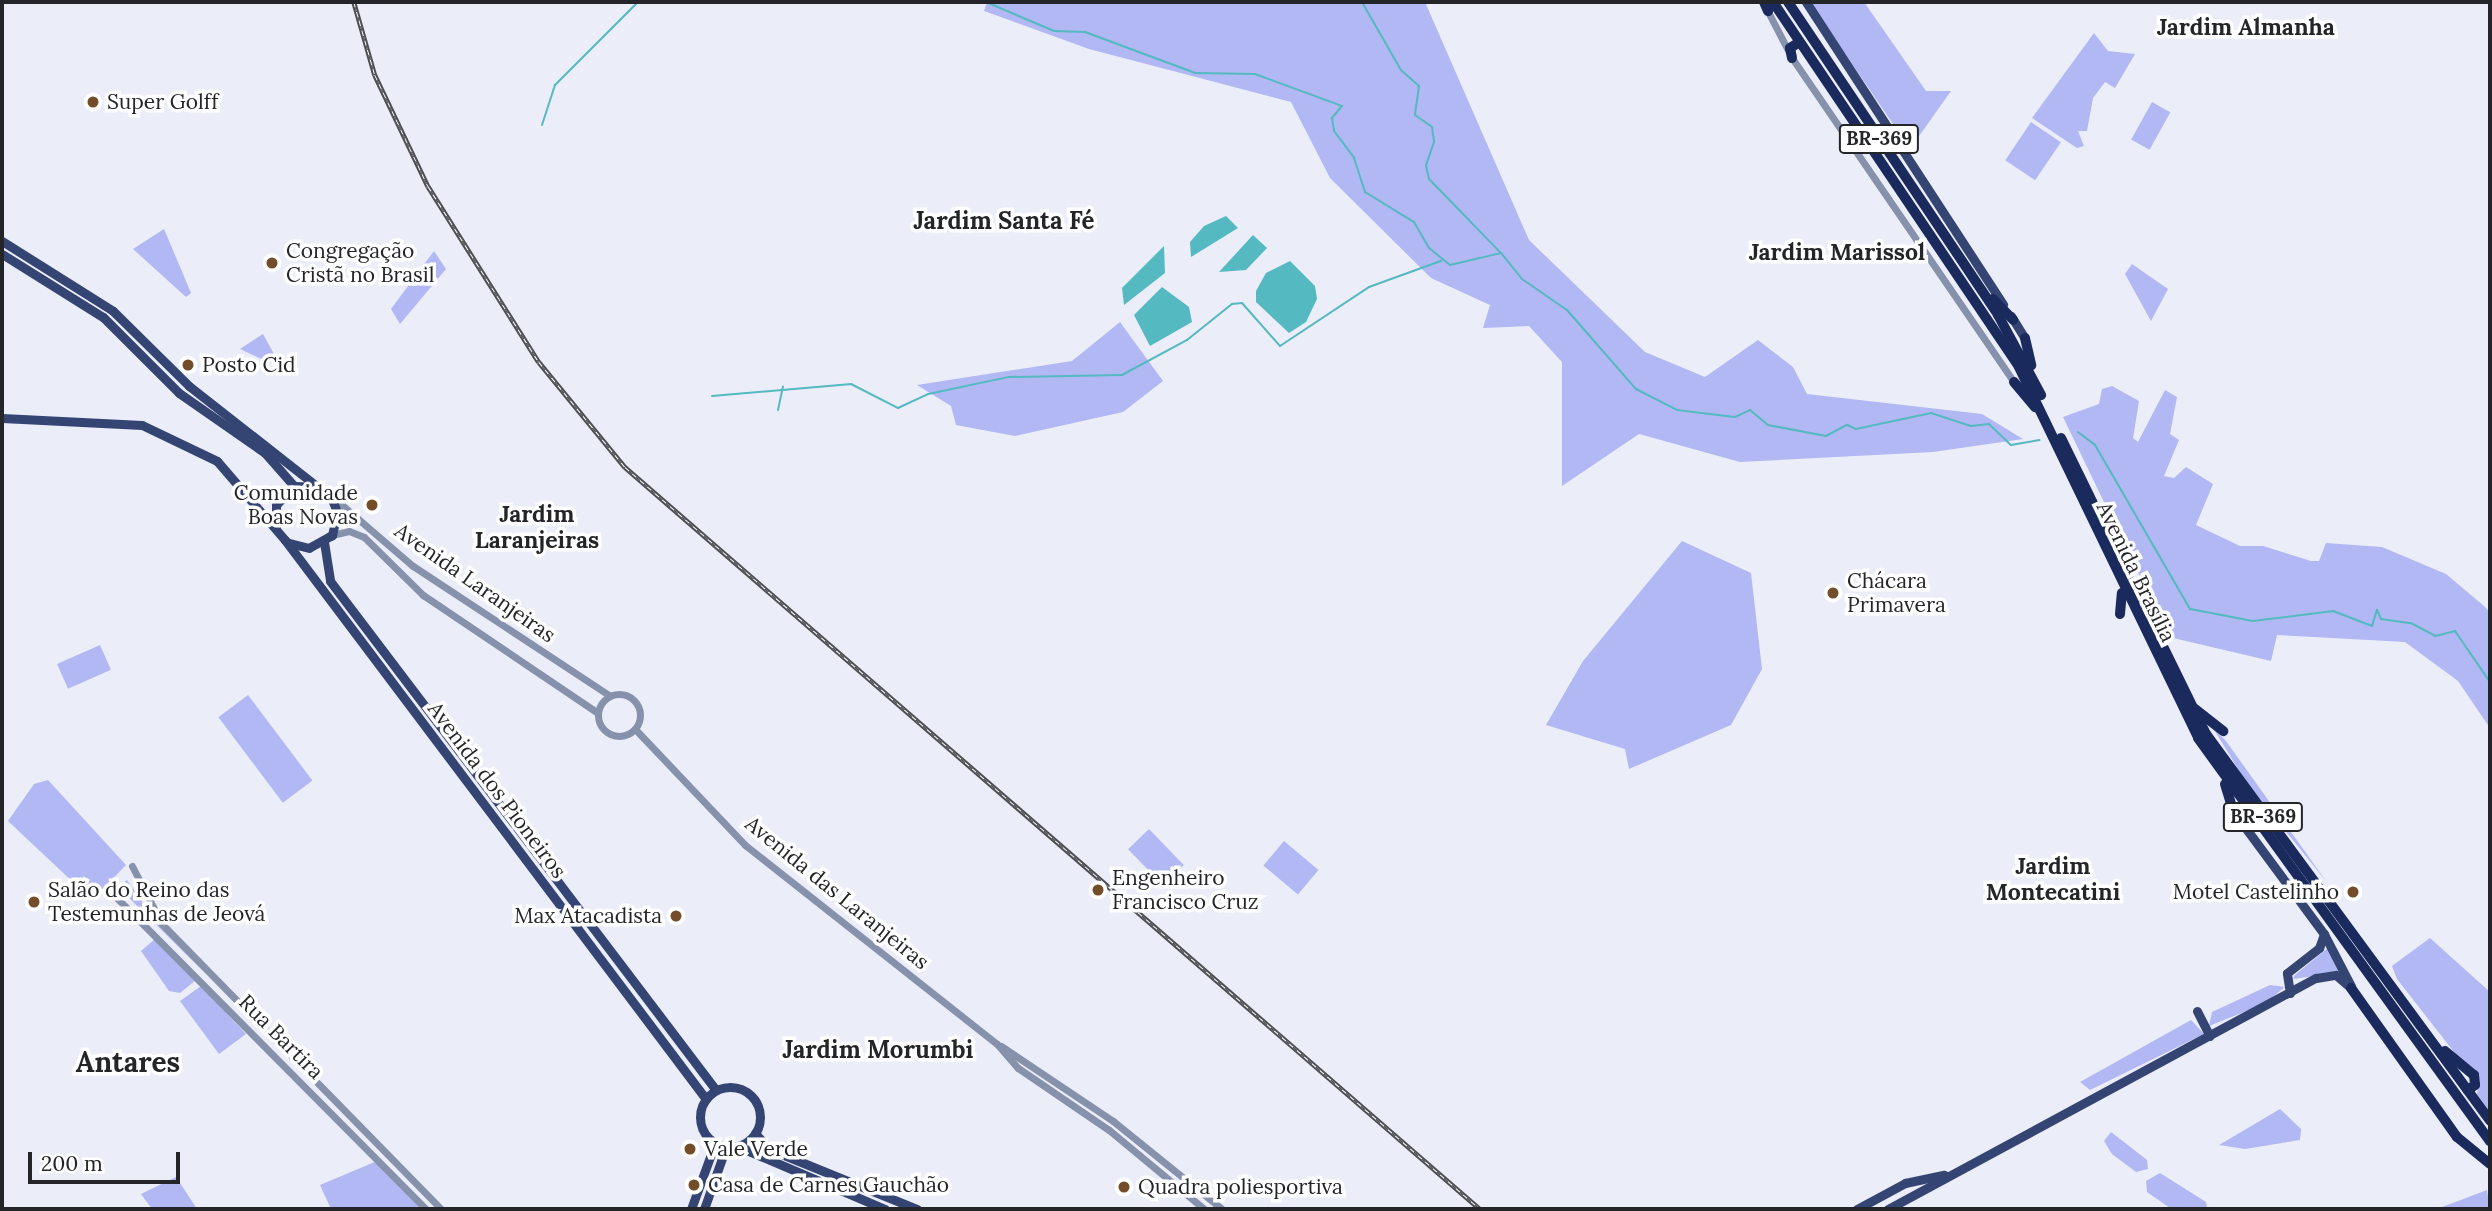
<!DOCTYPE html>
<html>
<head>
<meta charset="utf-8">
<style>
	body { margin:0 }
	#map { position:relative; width:2492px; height:1211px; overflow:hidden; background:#ebedf8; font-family:Lora,serif }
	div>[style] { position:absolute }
	.green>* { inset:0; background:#b1b8f3; transform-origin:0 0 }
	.water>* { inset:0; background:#54b9c0 }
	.stream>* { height:2px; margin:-1px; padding:0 1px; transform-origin:1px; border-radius:1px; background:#54b9c0 }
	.minor>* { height:7px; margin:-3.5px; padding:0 3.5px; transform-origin:3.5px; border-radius:3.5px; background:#8691ac }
	.minor>.ring { margin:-3.5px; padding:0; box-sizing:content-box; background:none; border:7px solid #8691ac; border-radius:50% }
	.major>* { height:9px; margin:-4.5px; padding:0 4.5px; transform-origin:4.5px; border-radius:4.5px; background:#354573 }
	.major>.ring { margin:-4.5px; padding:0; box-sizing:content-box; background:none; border:9px solid #354573; border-radius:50% }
	.highway>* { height:10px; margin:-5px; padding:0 5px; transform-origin:5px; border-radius:5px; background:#1a2a5d }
	.rail>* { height:4.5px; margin-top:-2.25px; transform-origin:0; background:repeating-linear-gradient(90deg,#fff 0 5px,#4d4f53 0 10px); box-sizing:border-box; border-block:2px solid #4d4f53 }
	.dots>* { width:19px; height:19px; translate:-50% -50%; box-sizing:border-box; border:4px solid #fff; border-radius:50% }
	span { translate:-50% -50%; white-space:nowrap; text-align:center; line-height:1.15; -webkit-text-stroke:7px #fff; paint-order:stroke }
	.shield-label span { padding:2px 5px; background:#fff; border:2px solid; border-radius:5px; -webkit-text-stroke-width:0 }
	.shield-label { font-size:19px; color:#242528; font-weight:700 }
	.poi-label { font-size:21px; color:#242528 }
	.left { translate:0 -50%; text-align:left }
	.right { translate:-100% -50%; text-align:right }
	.street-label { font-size:21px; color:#242528 }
	.neighbourhood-label { font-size:23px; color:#242528; font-weight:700 }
	.quarter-label { font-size:24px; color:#242528; font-weight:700 }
	.district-label { font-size:28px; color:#242528; font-weight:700 }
	.frame { position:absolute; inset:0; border:4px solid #242528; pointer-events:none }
	.scale { position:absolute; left:28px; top:1152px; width:152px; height:32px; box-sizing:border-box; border:4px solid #242528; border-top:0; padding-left:9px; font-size:21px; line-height:24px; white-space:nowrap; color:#242528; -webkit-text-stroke:5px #fff; paint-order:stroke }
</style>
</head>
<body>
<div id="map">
	<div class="green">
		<i style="clip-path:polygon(987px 2px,1425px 2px,1529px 240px,1645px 352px,1705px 377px,1758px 340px,1793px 367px,1807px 394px,1982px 414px,2023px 439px,1933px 452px,1740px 462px,1639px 434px,1562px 486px,1562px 362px,1529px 326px,1483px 328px,1490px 305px,1431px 278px,1330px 178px,1291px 102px,1089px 49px,984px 11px)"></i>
		<i style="clip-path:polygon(1810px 2px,1864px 2px,1926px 91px,1951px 91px,1910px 149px)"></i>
		<i style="clip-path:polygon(2094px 33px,2108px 51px,2135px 54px,2115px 88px,2105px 82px,2093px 98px,2087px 131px,2078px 131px,2084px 146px,2077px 148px,2032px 118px)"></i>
		<i style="left:2152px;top:102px;width:21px;height:43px;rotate:29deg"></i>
		<i style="left:2031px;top:122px;width:36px;height:46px;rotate:34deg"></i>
		<i style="clip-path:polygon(164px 229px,191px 293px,186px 297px,133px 249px)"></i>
		<i style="clip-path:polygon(434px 251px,446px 269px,400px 324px,391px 309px)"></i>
		<i style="clip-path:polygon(2132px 264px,2168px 289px,2151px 321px,2125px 274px)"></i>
		<i style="clip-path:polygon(1120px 322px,1163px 381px,1123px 412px,1015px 436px,956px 425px,951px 406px,917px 385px,1072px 361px)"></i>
		<i style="clip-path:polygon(263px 334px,274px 354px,270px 363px,240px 349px)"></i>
		<i style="clip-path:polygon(2112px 386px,2139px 401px,2133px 438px,2138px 442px,2165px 390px,2177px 397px,2170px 434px,2179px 440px,2164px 476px,2174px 478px,2186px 467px,2213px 484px,2196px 525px,2240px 546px,2263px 546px,2311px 561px,2319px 561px,2326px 543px,2382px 547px,2446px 574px,2484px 606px,2490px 612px,2490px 728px,2458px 681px,2405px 642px,2277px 635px,2271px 661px,2169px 637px,2063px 417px,2099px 404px,2102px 389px)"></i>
		<i style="clip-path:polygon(1682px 541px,1751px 573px,1762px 669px,1731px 725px,1629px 769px,1625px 749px,1546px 725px,1583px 661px)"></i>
		<i style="left:100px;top:645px;width:27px;height:47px;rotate:66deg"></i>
		<i style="left:248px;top:695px;width:107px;height:37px;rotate:53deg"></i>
		<i style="clip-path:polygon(2213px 728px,2226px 741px,2326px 881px,2246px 782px)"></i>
		<i style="clip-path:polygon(48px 780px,126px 865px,92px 900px,8px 821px,34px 784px)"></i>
		<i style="left:1149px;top:829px;width:50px;height:29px;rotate:46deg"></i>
		<i style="left:1284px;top:841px;width:45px;height:32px;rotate:40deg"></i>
		<i style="clip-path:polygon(127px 880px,159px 925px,205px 973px,119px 888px)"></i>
		<i style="clip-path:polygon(2430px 938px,2490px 992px,2490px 1113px,2477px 1094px,2479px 1084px,2397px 979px,2392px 966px)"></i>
		<i style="clip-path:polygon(155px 939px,196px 980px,180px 993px,169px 991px,141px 951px)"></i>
		<i style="clip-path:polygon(2329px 947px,2343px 972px,2293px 979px,2295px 975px)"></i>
		<i style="clip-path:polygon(2270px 985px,2285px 987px,2264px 1004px,2209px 1026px,2212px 1012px)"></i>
		<i style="clip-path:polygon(201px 986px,246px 1034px,219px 1054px,180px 1001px)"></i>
		<i style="clip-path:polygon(2191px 1020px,2204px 1034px,2090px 1090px,2080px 1082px)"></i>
		<i style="clip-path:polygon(2280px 1109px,2301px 1129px,2300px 1140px,2245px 1149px,2219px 1145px)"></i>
		<i style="clip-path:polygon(2111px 1132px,2147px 1160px,2148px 1169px,2136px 1172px,2112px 1154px,2104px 1141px)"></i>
		<i style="clip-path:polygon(377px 1161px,421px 1209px,331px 1209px,320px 1185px)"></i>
		<i style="clip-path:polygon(2160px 1173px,2206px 1202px,2207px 1207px,2170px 1208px,2147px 1192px,2146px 1181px)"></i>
		<i style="clip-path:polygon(176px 1177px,197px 1209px,152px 1209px,141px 1194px)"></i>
		<i style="clip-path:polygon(2487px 1190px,2490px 1209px,2436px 1209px,2437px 1209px)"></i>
	</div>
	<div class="water">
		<i style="clip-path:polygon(1226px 216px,1238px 228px,1191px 257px,1190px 242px,1204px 226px)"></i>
		<i style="clip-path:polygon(1253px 235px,1267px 248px,1246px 270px,1219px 272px)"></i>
		<i style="clip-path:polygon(1164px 246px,1165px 273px,1124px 305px,1122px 288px)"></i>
		<i style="clip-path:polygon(1290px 261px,1315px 286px,1317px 299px,1306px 322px,1289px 333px,1256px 302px,1256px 291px,1266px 273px)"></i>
		<i style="clip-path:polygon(1162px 287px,1189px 307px,1192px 322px,1150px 346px,1134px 315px)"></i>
	</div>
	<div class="stream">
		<i style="left:986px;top:2px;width:74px;rotate:23.1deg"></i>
		<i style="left:1054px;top:31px;width:31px;rotate:2deg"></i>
		<i style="left:1085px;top:32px;width:117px;rotate:20.4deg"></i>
		<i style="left:1195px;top:73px;width:60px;rotate:1deg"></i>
		<i style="left:1255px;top:74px;width:93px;rotate:20.2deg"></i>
		<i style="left:1342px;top:106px;width:16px;rotate:130deg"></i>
		<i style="left:1332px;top:118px;width:13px;rotate:81deg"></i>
		<i style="left:1334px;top:131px;width:34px;rotate:53deg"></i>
		<i style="left:1354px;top:158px;width:36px;rotate:72deg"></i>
		<i style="left:1365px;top:192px;width:57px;rotate:31.5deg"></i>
		<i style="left:1414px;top:222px;width:30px;rotate:60deg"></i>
		<i style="left:1429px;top:248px;width:27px;rotate:39deg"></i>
		<i style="left:1450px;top:265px;width:52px;rotate:-13.2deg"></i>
		<i style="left:1501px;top:253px;width:33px;rotate:51deg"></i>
		<i style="left:1522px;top:279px;width:55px;rotate:34.6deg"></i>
		<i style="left:1567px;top:310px;width:105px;rotate:48.9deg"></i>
		<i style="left:1636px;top:389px;width:46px;rotate:27.1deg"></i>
		<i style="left:1677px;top:410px;width:58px;rotate:6.9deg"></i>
		<i style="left:1735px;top:417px;width:17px;rotate:-25deg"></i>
		<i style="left:1750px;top:410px;width:23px;rotate:40deg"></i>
		<i style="left:1768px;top:425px;width:59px;rotate:10.7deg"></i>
		<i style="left:1826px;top:436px;width:24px;rotate:-28deg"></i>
		<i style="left:1847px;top:425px;width:10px;rotate:24deg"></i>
		<i style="left:1856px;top:429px;width:77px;rotate:-12deg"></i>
		<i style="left:1931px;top:413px;width:42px;rotate:18deg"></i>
		<i style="left:1971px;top:426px;width:18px;rotate:-6deg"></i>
		<i style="left:1989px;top:424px;width:30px;rotate:44deg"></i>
		<i style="left:2011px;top:445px;width:29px;rotate:-10deg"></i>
		<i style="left:1362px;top:2px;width:78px;rotate:60.2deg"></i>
		<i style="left:1401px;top:70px;width:24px;rotate:42deg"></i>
		<i style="left:1419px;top:86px;width:29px;rotate:98deg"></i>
		<i style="left:1415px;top:115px;width:21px;rotate:35deg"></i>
		<i style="left:1432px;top:127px;width:15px;rotate:82deg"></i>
		<i style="left:1434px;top:142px;width:24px;rotate:109deg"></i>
		<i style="left:1426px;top:165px;width:14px;rotate:78deg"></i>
		<i style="left:1429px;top:179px;width:103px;rotate:45.8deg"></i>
		<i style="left:542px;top:125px;width:42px;rotate:-72deg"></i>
		<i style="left:555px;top:85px;width:117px;rotate:-45deg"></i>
		<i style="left:712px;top:396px;width:140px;rotate:-4.9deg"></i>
		<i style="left:851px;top:384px;width:53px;rotate:27.1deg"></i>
		<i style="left:898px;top:408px;width:33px;rotate:-25deg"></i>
		<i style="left:928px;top:394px;width:83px;rotate:-11.9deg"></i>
		<i style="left:1009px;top:377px;width:113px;rotate:-1deg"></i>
		<i style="left:1122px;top:375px;width:74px;rotate:-28.3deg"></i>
		<i style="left:1187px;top:340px;width:58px;rotate:-38.7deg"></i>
		<i style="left:1232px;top:304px;width:10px;rotate:-6deg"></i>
		<i style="left:1242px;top:303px;width:57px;rotate:48.5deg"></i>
		<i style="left:1280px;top:346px;width:107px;rotate:-33.5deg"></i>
		<i style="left:1369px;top:287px;width:77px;rotate:-19.9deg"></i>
		<i style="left:778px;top:410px;width:24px;rotate:-78deg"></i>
		<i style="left:2078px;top:432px;width:21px;rotate:37deg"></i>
		<i style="left:2095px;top:445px;width:190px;rotate:59.9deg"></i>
		<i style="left:2190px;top:609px;width:64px;rotate:10.8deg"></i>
		<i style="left:2253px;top:621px;width:81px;rotate:-7.1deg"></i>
		<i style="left:2333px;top:611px;width:42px;rotate:21deg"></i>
		<i style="left:2372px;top:626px;width:17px;rotate:-73deg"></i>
		<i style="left:2377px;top:610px;width:10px;rotate:66deg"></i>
		<i style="left:2381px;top:619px;width:30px;rotate:8deg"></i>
		<i style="left:2411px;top:623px;width:27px;rotate:28deg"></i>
		<i style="left:2435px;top:636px;width:21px;rotate:-14deg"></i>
		<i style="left:2455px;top:631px;width:62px;rotate:55.5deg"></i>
	</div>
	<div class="minor">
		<i style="left:1766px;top:8px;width:56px;rotate:62.5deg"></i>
		<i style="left:1792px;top:58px;width:393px;rotate:55.6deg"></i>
		<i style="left:328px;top:493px;width:112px;rotate:40.7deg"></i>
		<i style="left:413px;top:566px;width:236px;rotate:33.4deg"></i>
		<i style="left:332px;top:535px;width:17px;rotate:-13deg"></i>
		<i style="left:349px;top:531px;width:16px;rotate:22deg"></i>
		<i style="left:364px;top:537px;width:83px;rotate:44.5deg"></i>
		<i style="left:423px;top:595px;width:211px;rotate:34deg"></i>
		<i class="ring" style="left:598px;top:694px;width:35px;height:35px"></i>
		<i style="left:635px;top:729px;width:160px;rotate:46.5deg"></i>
		<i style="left:745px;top:845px;width:321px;rotate:38.3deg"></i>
		<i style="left:997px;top:1044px;width:32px;rotate:49deg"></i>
		<i style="left:1018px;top:1068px;width:110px;rotate:34.3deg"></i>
		<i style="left:1109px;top:1130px;width:124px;rotate:39.7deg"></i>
		<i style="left:132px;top:866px;width:65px;rotate:62.7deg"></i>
		<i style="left:162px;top:924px;width:399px;rotate:45.6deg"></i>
		<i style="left:109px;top:890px;width:450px;rotate:45.2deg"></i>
		<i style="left:1001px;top:1046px;width:135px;rotate:33.8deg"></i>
		<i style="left:1113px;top:1121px;width:140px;rotate:38.9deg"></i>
	</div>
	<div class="major">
		<i style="left:1806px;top:2px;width:361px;rotate:56.9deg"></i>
		<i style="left:2px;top:241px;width:131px;rotate:32.2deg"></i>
		<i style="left:113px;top:311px;width:107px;rotate:44.6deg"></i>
		<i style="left:189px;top:386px;width:164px;rotate:38.1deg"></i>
		<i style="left:2px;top:254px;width:119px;rotate:32deg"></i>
		<i style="left:103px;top:317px;width:107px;rotate:45deg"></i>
		<i style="left:179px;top:393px;width:105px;rotate:34.9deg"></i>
		<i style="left:265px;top:453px;width:44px;rotate:48.7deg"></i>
		<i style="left:2011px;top:316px;width:26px;rotate:58deg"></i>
		<i style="left:2px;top:418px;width:140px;rotate:2.9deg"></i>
		<i style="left:142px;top:425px;width:83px;rotate:25.6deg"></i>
		<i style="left:217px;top:461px;width:104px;rotate:49.3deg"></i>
		<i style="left:285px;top:540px;width:700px;rotate:53.02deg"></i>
		<i style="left:276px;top:527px;width:22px;rotate:-90deg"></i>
		<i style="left:276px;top:505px;width:26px;rotate:-47deg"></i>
		<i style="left:294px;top:486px;width:24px;rotate:2deg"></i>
		<i style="left:318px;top:487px;width:16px;rotate:38deg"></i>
		<i style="left:331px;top:497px;width:16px;rotate:68deg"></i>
		<i style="left:337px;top:512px;width:24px;rotate:102deg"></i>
		<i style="left:332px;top:535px;width:26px;rotate:151deg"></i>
		<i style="left:309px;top:548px;width:21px;rotate:-166deg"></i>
		<i style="left:324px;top:542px;width:39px;rotate:81deg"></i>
		<i style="left:330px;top:581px;width:639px;rotate:52.83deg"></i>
		<i style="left:2233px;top:811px;width:153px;rotate:53.5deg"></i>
		<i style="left:2324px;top:934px;width:59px;rotate:62.6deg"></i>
		<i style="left:2290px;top:993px;width:20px;rotate:-99deg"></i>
		<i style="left:2287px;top:973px;width:41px;rotate:-38deg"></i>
		<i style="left:2319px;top:948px;width:15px;rotate:-70deg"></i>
		<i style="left:2197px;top:1011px;width:28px;rotate:63deg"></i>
		<i class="ring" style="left:700px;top:1087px;width:51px;height:51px"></i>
		<i style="left:755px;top:1133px;width:21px;rotate:49deg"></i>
		<i style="left:769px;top:1149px;width:160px;rotate:22.1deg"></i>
		<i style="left:737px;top:1146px;width:161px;rotate:23.1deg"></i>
		<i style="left:691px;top:1209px;width:70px;rotate:-70deg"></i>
		<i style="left:704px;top:1209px;width:66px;rotate:-70.5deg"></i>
		<i style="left:1857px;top:1209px;width:55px;rotate:-28.4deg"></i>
		<i style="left:1905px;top:1183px;width:40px;rotate:-12deg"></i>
		<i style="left:1888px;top:1209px;width:486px;rotate:-28.4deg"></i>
		<i style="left:2316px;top:978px;width:20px;rotate:-9deg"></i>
		<i style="left:2336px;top:975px;width:20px;rotate:41deg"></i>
	</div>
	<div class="highway">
		<i style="left:1764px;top:2px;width:10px;rotate:66deg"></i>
		<i style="left:1773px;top:2px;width:440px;rotate:56deg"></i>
		<i style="left:2019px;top:367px;width:412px;rotate:64.2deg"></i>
		<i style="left:2198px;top:738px;width:498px;rotate:54.1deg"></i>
		<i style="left:1788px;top:2px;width:377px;rotate:56.1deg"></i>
		<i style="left:1998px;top:315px;width:91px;rotate:61.7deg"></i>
		<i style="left:1792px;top:58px;width:10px;rotate:-101deg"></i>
		<i style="left:1790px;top:48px;width:9px;rotate:-32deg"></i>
		<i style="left:1993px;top:299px;width:29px;rotate:46deg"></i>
		<i style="left:2025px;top:338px;width:28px;rotate:77deg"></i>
		<i style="left:2014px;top:382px;width:33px;rotate:50deg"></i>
		<i style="left:2061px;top:438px;width:330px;rotate:63.9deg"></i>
		<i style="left:2206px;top:734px;width:480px;rotate:53.7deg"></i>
		<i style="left:2120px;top:614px;width:21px;rotate:-85deg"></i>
		<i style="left:2195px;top:709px;width:36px;rotate:38deg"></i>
		<i style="left:2225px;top:784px;width:28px;rotate:73deg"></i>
		<i style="left:2351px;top:988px;width:183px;rotate:54.6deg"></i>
		<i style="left:2457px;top:1137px;width:43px;rotate:39.3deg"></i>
		<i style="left:2445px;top:1051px;width:38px;rotate:40deg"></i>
		<i style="left:2474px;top:1075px;width:10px;rotate:84deg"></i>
		<i style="left:2475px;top:1085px;width:9px;rotate:144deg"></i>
	</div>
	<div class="rail">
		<i style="left:354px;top:2px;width:76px;rotate:74deg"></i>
		<i style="left:375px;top:75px;width:123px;rotate:64.5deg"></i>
		<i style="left:428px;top:186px;width:208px;rotate:57.8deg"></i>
		<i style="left:539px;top:362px;width:136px;rotate:50.7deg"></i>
		<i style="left:625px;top:467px;width:1132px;rotate:40.95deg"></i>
	</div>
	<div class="dots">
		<i style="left:93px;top:102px;background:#734c29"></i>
		<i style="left:272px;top:263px;background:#734c29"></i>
		<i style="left:188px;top:365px;background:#734c29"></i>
		<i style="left:372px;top:505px;background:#734c29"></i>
		<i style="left:1833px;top:593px;background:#734c29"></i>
		<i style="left:1098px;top:890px;background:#734c29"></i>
		<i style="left:2353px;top:892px;background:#734c29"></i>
		<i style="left:34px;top:902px;background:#734c29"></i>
		<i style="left:676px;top:916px;background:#734c29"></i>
		<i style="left:690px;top:1149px;background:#734c29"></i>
		<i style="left:694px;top:1185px;background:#734c29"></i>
		<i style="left:1124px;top:1187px;background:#734c29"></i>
	</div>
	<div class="shield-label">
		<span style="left:1879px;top:139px">BR-369</span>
		<span style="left:2263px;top:817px">BR-369</span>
	</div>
	<div class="poi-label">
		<span class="left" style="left:107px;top:102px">Super Golff</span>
		<span class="left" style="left:286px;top:263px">Congregação<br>Cristã no Brasil</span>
		<span class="left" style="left:202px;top:365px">Posto Cid</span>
		<span class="right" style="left:358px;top:505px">Comunidade<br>Boas Novas</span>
		<span class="left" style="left:1847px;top:593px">Chácara<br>Primavera</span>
		<span class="left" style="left:1112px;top:890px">Engenheiro<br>Francisco Cruz</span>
		<span class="left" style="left:48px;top:902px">Salão do Reino das<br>Testemunhas de Jeová</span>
		<span class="right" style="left:2339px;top:892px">Motel Castelinho</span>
		<span class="right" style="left:662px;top:916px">Max Atacadista</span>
		<span class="left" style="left:704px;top:1149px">Vale Verde</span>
		<span class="left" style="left:708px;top:1185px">Casa de Carnes Gauchão</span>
		<span class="left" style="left:1138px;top:1187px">Quadra poliesportiva</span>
	</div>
	<div class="street-label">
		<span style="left:2136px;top:572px;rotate:64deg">Avenida Brasília</span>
		<span style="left:475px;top:583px;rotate:35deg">Avenida Laranjeiras</span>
		<span style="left:497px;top:790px;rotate:53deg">Avenida dos Pioneiros</span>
		<span style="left:837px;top:893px;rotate:39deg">Avenida das Laranjeiras</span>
		<span style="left:281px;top:1037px;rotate:45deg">Rua Bartira</span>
	</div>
	<div class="neighbourhood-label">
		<span style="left:2246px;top:27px">Jardim Almanha</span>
		<span style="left:1837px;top:252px">Jardim Marissol</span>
		<span style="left:537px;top:527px">Jardim<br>Laranjeiras</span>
		<span style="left:2053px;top:879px">Jardim<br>Montecatini</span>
	</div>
	<div class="quarter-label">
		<span style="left:1004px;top:221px">Jardim Santa Fé</span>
		<span style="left:878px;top:1050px">Jardim Morumbi</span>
	</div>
	<div class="district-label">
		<span style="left:128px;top:1062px">Antares</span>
	</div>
	<div class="frame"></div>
	<div class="scale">200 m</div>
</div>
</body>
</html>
